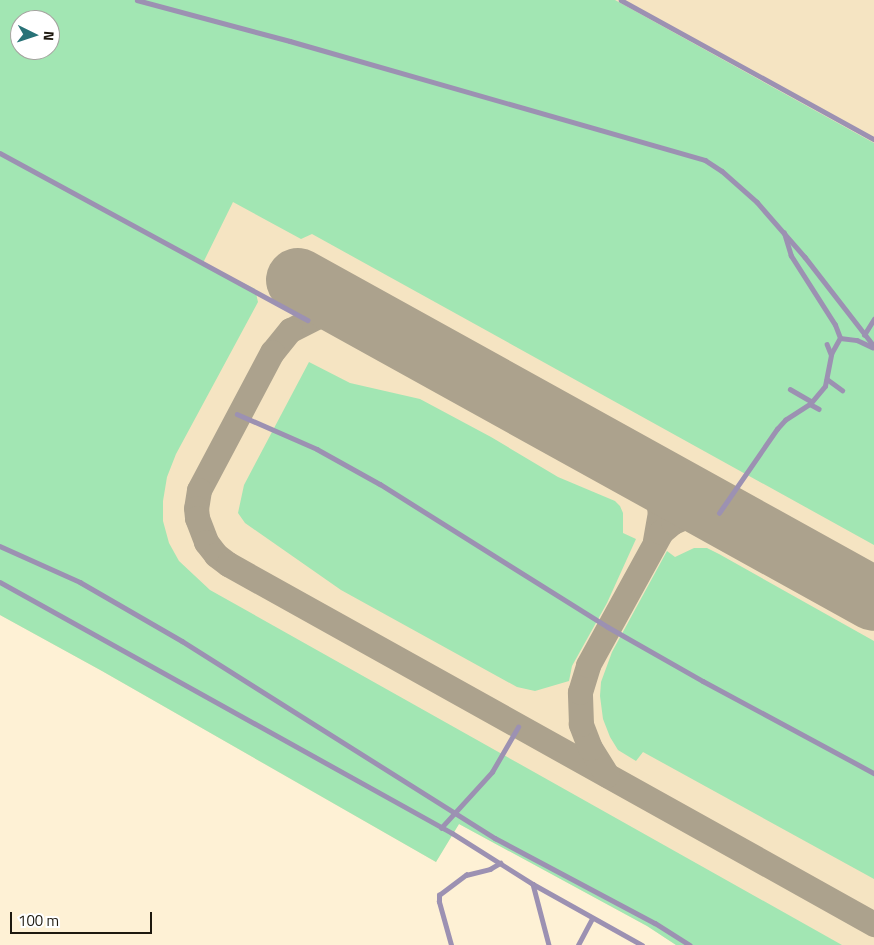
<!DOCTYPE html>
<html>
<head>
<meta charset="utf-8">
<style>
	body { margin:0 }
	#map { position:relative; width:874px; height:945px; overflow:hidden; background:#fef1d5; font-family:"Titillium Web",sans-serif }
	div>[style] { position:absolute }
	.built>* { inset:0; background:#f5e4c2 }
	.green>* { inset:0; background:#a2e6b3 }
	.taxiway>* { height:25px; margin:-12.5px; padding:0 12.5px; transform-origin:12.5px; border-radius:12.5px; background:#aca28d }
	.runway>* { height:64px; margin:-32px; padding:0 32px; transform-origin:32px; border-radius:32px; background:#aca28d }
	.lane>* { height:4.5px; margin:-2.25px; padding:0 2.25px; transform-origin:2.25px; border-radius:2.25px; background:#9c91b2 }
	span { translate:-50% -50%; white-space:nowrap; text-align:center; line-height:1.15; -webkit-text-stroke:4.5px #fff; paint-order:stroke }
	.north { position:absolute; left:10px; top:10px; width:50px; height:50px; box-sizing:border-box; background:#fff; border:1px solid #a5a39f; border-radius:50%; rotate:94deg; font-size:14px; font-weight:700; line-height:20px; text-align:center; color:#1d180e }
	.north::after { content:''; display:block; margin:auto; width:18px; height:22px; background:#287277; clip-path:polygon(50% 0,100% 100%,50% 72%,0 100%) }
	.scale { position:absolute; left:10px; top:912px; width:142px; height:22px; box-sizing:border-box; border:2px solid #1d180e; border-top:0; padding-left:6px; font-size:15px; line-height:18px; white-space:nowrap; color:#1d180e; -webkit-text-stroke:4px #fff; paint-order:stroke }
</style>
</head>
<body>
<div id="map">
	<div class="built">
		<i style="clip-path:polygon(evenodd,0 0,874px 0,874px 945px,676px 945px,647px 926px,459px 824px,436px 862px,102px 671px,0 615px,0 0,20px 20px,50px 20px,50px 50px,20px 50px,20px 20px)"></i>
	</div>
	<div class="green">
		<i style="clip-path:polygon(evenodd,0 0,615px 0,874px 143px,874px 545px,312px 234px,301px 239px,233px 202px,203px 263px,255px 289px,258px 302px,176px 454px,167px 477px,163px 501px,163px 521px,169px 543px,179px 561px,210px 590px,842px 945px,676px 945px,647px 926px,459px 824px,436px 862px,102px 671px,0 615px,0 0,20px 20px,50px 20px,50px 50px,20px 50px,20px 20px)"></i>
		<i style="clip-path:polygon(309px 362px,350px 383px,420px 399px,491px 437px,558px 477px,615px 501px,620px 506px,623px 513px,623px 533px,636px 539px,607px 603px,572px 666px,569px 681px,535px 691px,517px 687px,341px 590px,245px 523px,238px 513px,244px 485px)"></i>
		<i style="clip-path:polygon(694px 548px,707px 548px,719px 554px,874px 641px,874px 879px,643px 752px,636px 761px,618px 750px,610px 737px,603px 719px,600px 696px,601px 682px,612px 652px,667px 551px,675px 557px)"></i>
	</div>
	<div class="taxiway">
		<i style="left:372px;top:321px;width:22px;rotate:-164deg"></i>
		<i style="left:351px;top:315px;width:33px;rotate:178deg"></i>
		<i style="left:318px;top:316px;width:31px;rotate:153deg"></i>
		<i style="left:290px;top:330px;width:28px;rotate:129deg"></i>
		<i style="left:272px;top:352px;width:156px;rotate:117.9deg"></i>
		<i style="left:199px;top:490px;width:18px;rotate:99deg"></i>
		<i style="left:196px;top:508px;width:10px;rotate:84deg"></i>
		<i style="left:197px;top:518px;width:26px;rotate:69deg"></i>
		<i style="left:206px;top:542px;width:16px;rotate:52deg"></i>
		<i style="left:216px;top:555px;width:15px;rotate:37deg"></i>
		<i style="left:228px;top:564px;width:740px;rotate:29.13deg"></i>
		<i style="left:635px;top:466px;width:9px;rotate:13deg"></i>
		<i style="left:644px;top:468px;width:27px;rotate:63deg"></i>
		<i style="left:656px;top:492px;width:20px;rotate:79deg"></i>
		<i style="left:660px;top:512px;width:29px;rotate:100deg"></i>
		<i style="left:607px;top:775px;width:32px;rotate:-122deg"></i>
		<i style="left:590px;top:748px;width:26px;rotate:-111deg"></i>
		<i style="left:581px;top:724px;width:32px;rotate:-92deg"></i>
		<i style="left:580px;top:692px;width:28px;rotate:-73deg"></i>
		<i style="left:588px;top:665px;width:152px;rotate:-61.2deg"></i>
		<i style="left:661px;top:532px;width:16px;rotate:-40deg"></i>
		<i style="left:673px;top:522px;width:22px;rotate:-24deg"></i>
		<i style="left:693px;top:513px;width:25px;rotate:-9deg"></i>
		<i style="left:718px;top:509px;width:8px;rotate:45deg"></i>
	</div>
	<div class="runway">
		<i style="left:298px;top:280px;width:658px;rotate:28.98deg"></i>
	</div>
	<div class="lane">
		<i style="left:137px;top:0;width:158px;rotate:15deg"></i>
		<i style="left:290px;top:41px;width:432px;rotate:16deg"></i>
		<i style="left:705px;top:160px;width:20px;rotate:33deg"></i>
		<i style="left:722px;top:171px;width:47px;rotate:41.5deg"></i>
		<i style="left:757px;top:202px;width:73px;rotate:48.9deg"></i>
		<i style="left:805px;top:257px;width:113px;rotate:52.2deg"></i>
		<i style="left:621px;top:0;width:289px;rotate:28.8deg"></i>
		<i style="left:0;top:153px;width:350px;rotate:28.5deg"></i>
		<i style="left:864px;top:335px;width:19px;rotate:-58deg"></i>
		<i style="left:840px;top:338px;width:17px;rotate:7deg"></i>
		<i style="left:857px;top:340px;width:17px;rotate:25deg"></i>
		<i style="left:827px;top:344px;width:11px;rotate:68deg"></i>
		<i style="left:827px;top:379px;width:19px;rotate:36deg"></i>
		<i style="left:790px;top:389px;width:24px;rotate:30deg"></i>
		<i style="left:810px;top:404px;width:10px;rotate:29deg"></i>
		<i style="left:237px;top:414px;width:87px;rotate:23.6deg"></i>
		<i style="left:317px;top:449px;width:72px;rotate:29.1deg"></i>
		<i style="left:380px;top:484px;width:269px;rotate:32.1deg"></i>
		<i style="left:608px;top:627px;width:109px;rotate:29.6deg"></i>
		<i style="left:703px;top:681px;width:194px;rotate:28.3deg"></i>
		<i style="left:719px;top:513px;width:102px;rotate:-55.4deg"></i>
		<i style="left:777px;top:429px;width:12px;rotate:-48deg"></i>
		<i style="left:785px;top:420px;width:30px;rotate:-33deg"></i>
		<i style="left:810px;top:404px;width:23px;rotate:-50deg"></i>
		<i style="left:825px;top:386px;width:33px;rotate:-79deg"></i>
		<i style="left:831px;top:354px;width:18px;rotate:-61deg"></i>
		<i style="left:840px;top:338px;width:14px;rotate:-111deg"></i>
		<i style="left:835px;top:325px;width:82px;rotate:-122.5deg"></i>
		<i style="left:791px;top:256px;width:24px;rotate:-107deg"></i>
		<i style="left:0;top:546px;width:88px;rotate:24.2deg"></i>
		<i style="left:80px;top:582px;width:118px;rotate:30deg"></i>
		<i style="left:182px;top:641px;width:370px;rotate:32.2deg"></i>
		<i style="left:495px;top:838px;width:181px;rotate:28deg"></i>
		<i style="left:655px;top:923px;width:41px;rotate:32.2deg"></i>
		<i style="left:0;top:582px;width:517px;rotate:29.04deg"></i>
		<i style="left:452px;top:833px;width:96px;rotate:32.2deg"></i>
		<i style="left:533px;top:884px;width:125px;rotate:29.2deg"></i>
		<i style="left:441px;top:828px;width:76px;rotate:-47.7deg"></i>
		<i style="left:492px;top:772px;width:52px;rotate:-60deg"></i>
		<i style="left:533px;top:884px;width:63px;rotate:75.3deg"></i>
		<i style="left:451px;top:945px;width:45px;rotate:-105.6deg"></i>
		<i style="left:439px;top:902px;width:7px;rotate:-90deg"></i>
		<i style="left:439px;top:895px;width:34px;rotate:-37deg"></i>
		<i style="left:466px;top:875px;width:25px;rotate:-14deg"></i>
		<i style="left:490px;top:869px;width:12px;rotate:-31deg"></i>
		<i style="left:578px;top:945px;width:30px;rotate:-62deg"></i>
	</div>
	<div class="north">N</div>
	<div class="scale">100 m</div>
</div>
</body>
</html>
